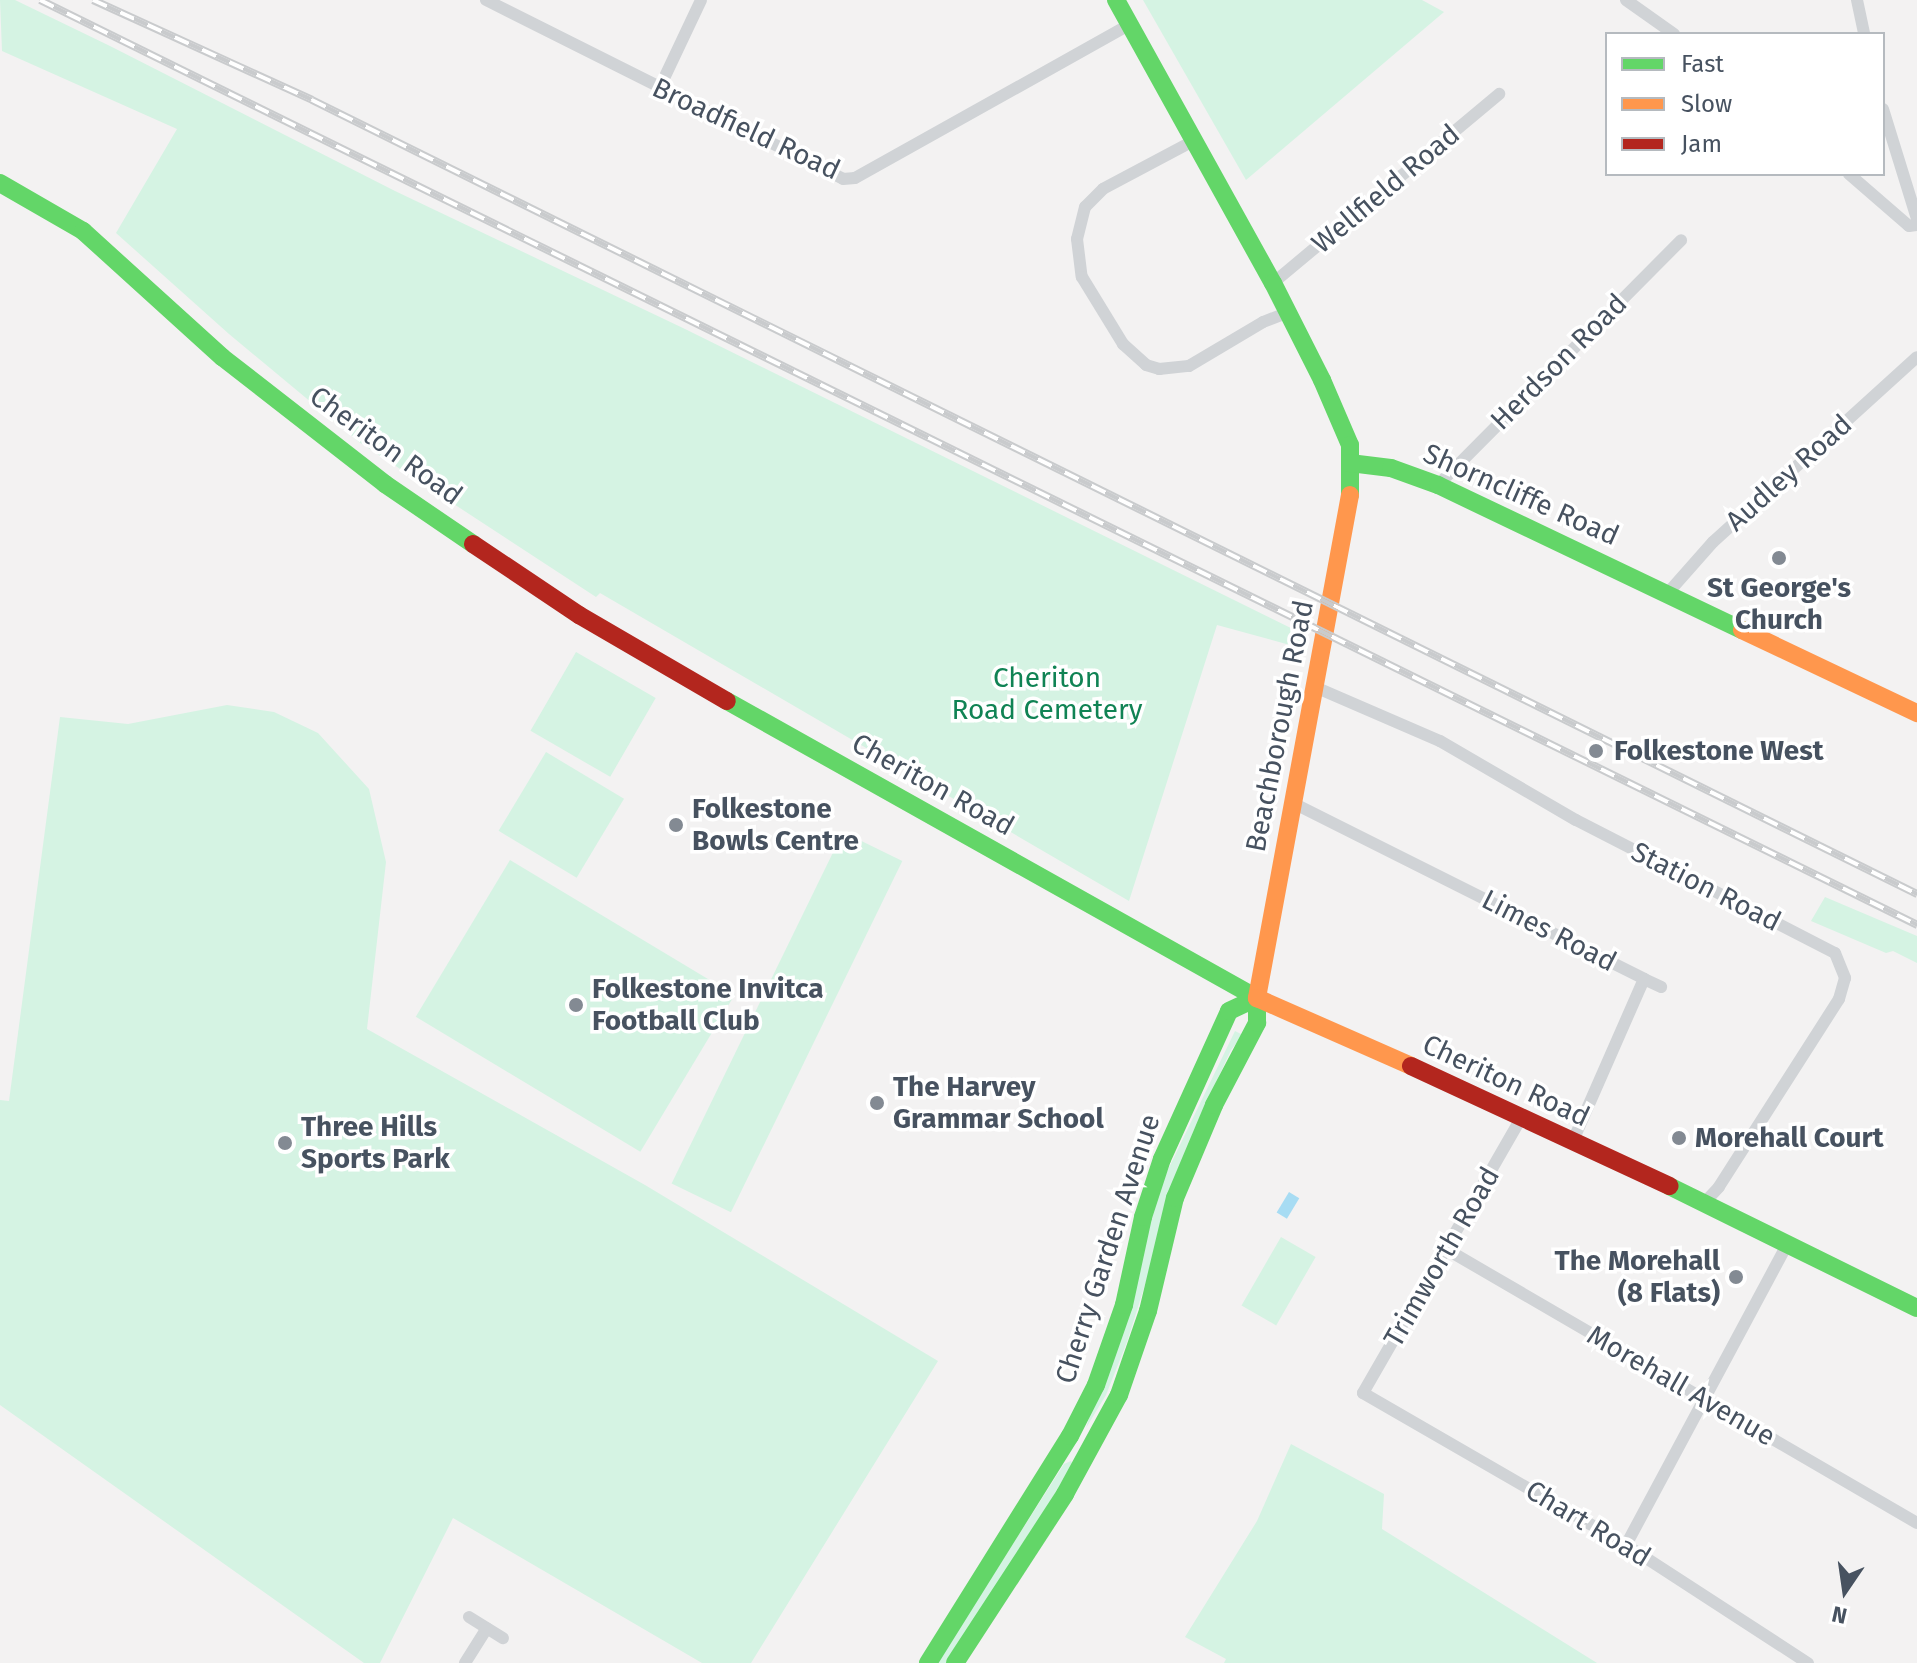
<!DOCTYPE html>
<html>
<head>
<meta charset="utf-8">
<style>
	body { margin:0 }
	#map { position:relative; width:1917px; height:1663px; overflow:hidden; background:#f3f2f2; font-family:"Fira Sans",sans-serif }
	div>[style] { position:absolute }
	.green>* { inset:0; background:#d5f3e3; transform-origin:0 0 }
	.water>* { inset:0; background:#a7dcf3; transform-origin:0 0 }
	.street>* { height:12px; margin:-6px; padding:0 6px; transform-origin:6px; border-radius:6px; background:#d0d3d6 }
	.fast>* { height:18px; margin:-9px; padding:0 9px; transform-origin:9px; border-radius:9px; background:#63d668 }
	.slow>* { height:18px; margin:-9px; padding:0 9px; transform-origin:9px; border-radius:9px; background:#ff974d }
	.jam>* { height:18px; margin:-9px; padding:0 9px; transform-origin:9px; border-radius:9px; background:#b3261e }
	.rail>* { height:8px; margin-top:-4px; transform-origin:0; background:repeating-linear-gradient(90deg,#fff 0 15px,#c9cbcd 0 30px); box-sizing:border-box; border-block:2px solid #c9cbcd }
	.dots>* { width:22px; height:22px; translate:-50% -50%; box-sizing:border-box; border:4px solid #fff; border-radius:50% }
	span { translate:-50% -50%; white-space:nowrap; text-align:center; line-height:1.15; -webkit-text-stroke:7px #fff; paint-order:stroke }
	.street-label { font-size:28px; color:#475260 }
	.poi-label { font-size:28px; color:#475260; font-weight:700 }
	.left { translate:0 -50%; text-align:left }
	.right { translate:-100% -50%; text-align:right }
	.park-label { font-size:28px; color:#108354 }
	.legend { position:absolute; left:1605px; top:32px; width:280px; height:144px; box-sizing:border-box; background:#fff; border:2px solid #b5babf; margin:0; padding:10px 14px; list-style:none; font-size:24px; color:#475260 }
	.legend li { display:flex; align-items:center; gap:16px; height:40px }
	.legend b { width:40px; border:2px solid #b5babf }
	.north { position:absolute; left:1805px; top:1551px; width:80px; height:80px; -webkit-text-stroke:6px #fff; paint-order:stroke; rotate:193deg; font-size:22px; font-weight:700; line-height:32px; text-align:center; color:#475260 }
	.north::after { content:''; display:block; margin:auto; width:28px; height:36px; background:#475260; clip-path:polygon(50% 0,100% 100%,50% 72%,0 100%) }
</style>
</head>
<body>
<div id="map">
	<div class="green">
		<i style="clip-path:polygon(0 0,15px 0,110px 46px,395px 191px,685px 329px,1305px 635px,1308px 650px,1217px 625px,1129px 901px,600px 593px,596px 597px,359px 442px,229px 334px,116px 233px,177px 129px,2px 51px)"></i>
		<i style="clip-path:polygon(1143px 0,1422px 0,1444px 12px,1246px 180px)"></i>
		<i style="left:576px;top:652px;width:92px;height:91px;rotate:30deg"></i>
		<i style="clip-path:polygon(227px 705px,274px 712px,318px 733px,369px 789px,386px 862px,367px 1029px,645px 1185px,938px 1361px,751px 1663px,702px 1663px,453px 1518px,380px 1663px,364px 1663px,0 1405px,0 1100px,9px 1101px,60px 717px,128px 724px)"></i>
		<i style="left:546px;top:752px;width:91px;height:92px;rotate:31deg"></i>
		<i style="left:843px;top:832px;width:66px;height:391px;rotate:26deg"></i>
		<i style="left:510px;top:860px;width:262px;height:183px;rotate:31deg"></i>
		<i style="clip-path:polygon(1825px 897px,1917px 936px,1917px 963px,1893px 951px,1886px 953px,1811px 921px)"></i>
		<i style="clip-path:polygon(1235px 1031px,1243px 1035px,1231px 1050px,1193px 1132px,1127px 1342px,1106px 1395px,1086px 1428px,1163px 1180px)"></i>
		<i style="left:1281px;top:1237px;width:40px;height:79px;rotate:30deg"></i>
		<i style="clip-path:polygon(1291px 1444px,1384px 1494px,1382px 1529px,1597px 1663px,1224px 1663px,1226px 1659px,1185px 1637px,1257px 1521px)"></i>
		<i style="clip-path:polygon(1071px 1461px,1073px 1465px,948px 1663px,937px 1663px,1064px 1464px)"></i>
	</div>
	<div class="water">
		<i style="left:1289px;top:1192px;width:12px;height:24px;rotate:31deg"></i>
	</div>
	<div class="street">
		<i style="left:486px;top:0;width:399px;rotate:26.6deg"></i>
		<i style="left:843px;top:179px;width:12px;rotate:-5deg"></i>
		<i style="left:855px;top:178px;width:314px;rotate:-29.2deg"></i>
		<i style="left:1626px;top:0;width:59px;rotate:35.3deg"></i>
		<i style="left:1857px;top:0;width:35px;rotate:78deg"></i>
		<i style="left:659px;top:89px;width:98px;rotate:-64.7deg"></i>
		<i style="left:1883px;top:109px;width:115px;rotate:72.8deg"></i>
		<i style="left:1195px;top:140px;width:104px;rotate:152deg"></i>
		<i style="left:1103px;top:189px;width:25px;rotate:135deg"></i>
		<i style="left:1085px;top:207px;width:33px;rotate:104deg"></i>
		<i style="left:1077px;top:239px;width:38px;rotate:83deg"></i>
		<i style="left:1082px;top:277px;width:79px;rotate:58.5deg"></i>
		<i style="left:1123px;top:344px;width:31px;rotate:42deg"></i>
		<i style="left:1146px;top:365px;width:14px;rotate:17deg"></i>
		<i style="left:1159px;top:369px;width:30px;rotate:-6deg"></i>
		<i style="left:1189px;top:366px;width:86px;rotate:-30.7deg"></i>
		<i style="left:1263px;top:322px;width:26px;rotate:-21deg"></i>
		<i style="left:1849px;top:174px;width:79px;rotate:40.9deg"></i>
		<i style="left:1909px;top:226px;width:8px;rotate:-7deg"></i>
		<i style="left:1273px;top:283px;width:295px;rotate:-39.9deg"></i>
		<i style="left:1438px;top:485px;width:345px;rotate:-45.2deg"></i>
		<i style="left:1667px;top:594px;width:69px;rotate:-48.5deg"></i>
		<i style="left:1713px;top:542px;width:275px;rotate:-42.2deg"></i>
		<i style="left:1315px;top:687px;width:136px;rotate:23.4deg"></i>
		<i style="left:1440px;top:741px;width:157px;rotate:30.2deg"></i>
		<i style="left:1576px;top:820px;width:291px;rotate:27.2deg"></i>
		<i style="left:1835px;top:953px;width:27px;rotate:68deg"></i>
		<i style="left:1845px;top:978px;width:22px;rotate:106deg"></i>
		<i style="left:1839px;top:999px;width:223px;rotate:122.6deg"></i>
		<i style="left:1719px;top:1187px;width:22px;rotate:133deg"></i>
		<i style="left:1293px;top:803px;width:393px;rotate:26.6deg"></i>
		<i style="left:1644px;top:979px;width:179px;rotate:113.7deg"></i>
		<i style="left:1644px;top:979px;width:19px;rotate:25deg"></i>
		<i style="left:1520px;top:1120px;width:315px;rotate:119.9deg"></i>
		<i style="left:1363px;top:1393px;width:304px;rotate:30deg"></i>
		<i style="left:1626px;top:1545px;width:217px;rotate:33deg"></i>
		<i style="left:1446px;top:1249px;width:545px;rotate:30.19deg"></i>
		<i style="left:1626px;top:1545px;width:343px;rotate:-61.8deg"></i>
		<i style="left:469px;top:1617px;width:40px;rotate:32deg"></i>
		<i style="left:465px;top:1663px;width:41px;rotate:-57.8deg"></i>
	</div>
	<div class="fast">
		<i style="left:1116px;top:0;width:324px;rotate:61deg"></i>
		<i style="left:1273px;top:283px;width:109px;rotate:63.2deg"></i>
		<i style="left:1322px;top:380px;width:71px;rotate:66.7deg"></i>
		<i style="left:1350px;top:445px;width:50px;rotate:90deg"></i>
		<i style="left:0;top:183px;width:96px;rotate:30deg"></i>
		<i style="left:83px;top:231px;width:188px;rotate:42.2deg"></i>
		<i style="left:222px;top:357px;width:207px;rotate:37.9deg"></i>
		<i style="left:385px;top:484px;width:107px;rotate:34.3deg"></i>
		<i style="left:1350px;top:463px;width:41px;rotate:7deg"></i>
		<i style="left:1391px;top:468px;width:50px;rotate:19.9deg"></i>
		<i style="left:1438px;top:485px;width:337px;rotate:25.5deg"></i>
		<i style="left:727px;top:701px;width:608px;rotate:29.27deg"></i>
		<i style="left:1669px;top:1186px;width:276px;rotate:26.2deg"></i>
		<i style="left:928px;top:1663px;width:268px;rotate:-58deg"></i>
		<i style="left:1070px;top:1436px;width:57px;rotate:-63deg"></i>
		<i style="left:1096px;top:1385px;width:85px;rotate:-70.7deg"></i>
		<i style="left:1124px;top:1305px;width:90px;rotate:-77.8deg"></i>
		<i style="left:1143px;top:1217px;width:61px;rotate:-71.9deg"></i>
		<i style="left:1162px;top:1159px;width:162px;rotate:-65.6deg"></i>
		<i style="left:1229px;top:1011px;width:31px;rotate:-25deg"></i>
		<i style="left:955px;top:1663px;width:202px;rotate:-56.9deg"></i>
		<i style="left:1065px;top:1494px;width:113px;rotate:-61.4deg"></i>
		<i style="left:1119px;top:1395px;width:89px;rotate:-71deg"></i>
		<i style="left:1148px;top:1311px;width:116px;rotate:-76.6deg"></i>
		<i style="left:1175px;top:1198px;width:101px;rotate:-67.2deg"></i>
		<i style="left:1214px;top:1105px;width:93px;rotate:-62.3deg"></i>
		<i style="left:1257px;top:1023px;width:25px;rotate:-90deg"></i>
	</div>
	<div class="slow">
		<i style="left:1350px;top:495px;width:512px;rotate:100.48deg"></i>
		<i style="left:1257px;top:998px;width:168px;rotate:23.8deg"></i>
		<i style="left:1742px;top:630px;width:194px;rotate:25.4deg"></i>
	</div>
	<div class="jam">
		<i style="left:473px;top:544px;width:128px;rotate:33.8deg"></i>
		<i style="left:579px;top:615px;width:171px;rotate:30.2deg"></i>
		<i style="left:1411px;top:1066px;width:285px;rotate:24.9deg"></i>
	</div>
	<div class="rail">
		<i style="left:40px;top:0;width:2093px;rotate:26.23deg"></i>
		<i style="left:93px;top:0;width:241px;rotate:24.5deg"></i>
		<i style="left:312px;top:100px;width:1791px;rotate:26.32deg"></i>
	</div>
	<div class="dots">
		<i style="left:1779px;top:558px;background:#838a93"></i>
		<i style="left:1596px;top:751px;background:#838a93"></i>
		<i style="left:676px;top:825px;background:#838a93"></i>
		<i style="left:576px;top:1005px;background:#838a93"></i>
		<i style="left:877px;top:1103px;background:#838a93"></i>
		<i style="left:1679px;top:1138px;background:#838a93"></i>
		<i style="left:285px;top:1143px;background:#838a93"></i>
		<i style="left:1736px;top:1277px;background:#838a93"></i>
	</div>
	<div class="street-label">
		<span style="left:746px;top:129px;rotate:25deg">Broadfield Road</span>
		<span style="left:1386px;top:189px;rotate:-40deg">Wellfield Road</span>
		<span style="left:1559px;top:362px;rotate:-45deg">Herdson Road</span>
		<span style="left:386px;top:446px;rotate:36deg">Cheriton Road</span>
		<span style="left:1789px;top:473px;rotate:-42deg">Audley Road</span>
		<span style="left:1521px;top:495px;rotate:24deg">Shorncliffe Road</span>
		<span style="left:1280px;top:726px;rotate:-79deg">Beachborough Road</span>
		<span style="left:933px;top:785px;rotate:29deg">Cheriton Road</span>
		<span style="left:1706px;top:887px;rotate:27deg">Station Road</span>
		<span style="left:1549px;top:931px;rotate:27deg">Limes Road</span>
		<span style="left:1506px;top:1081px;rotate:25deg">Cheriton Road</span>
		<span style="left:1108px;top:1249px;rotate:-72deg">Cherry Garden Avenue</span>
		<span style="left:1442px;top:1257px;rotate:-60deg">Trimworth Road</span>
		<span style="left:1681px;top:1386px;rotate:30deg">Morehall Avenue</span>
		<span style="left:1588px;top:1524px;rotate:31deg">Chart Road</span>
	</div>
	<div class="poi-label">
		<span style="left:1779px;top:604px">St George's<br>Church</span>
		<span class="left" style="left:1614px;top:751px">Folkestone West</span>
		<span class="left" style="left:692px;top:825px">Folkestone<br>Bowls Centre</span>
		<span class="left" style="left:592px;top:1005px">Folkestone Invitca<br>Football Club</span>
		<span class="left" style="left:893px;top:1103px">The Harvey<br>Grammar School</span>
		<span class="left" style="left:301px;top:1143px">Three Hills<br>Sports Park</span>
		<span class="left" style="left:1695px;top:1138px">Morehall Court</span>
		<span class="right" style="left:1720px;top:1277px">The Morehall<br>(8 Flats)</span>
	</div>
	<div class="park-label">
		<span style="left:1047px;top:694px">Cheriton<br>Road Cemetery</span>
	</div>
	<ul class="legend">
	<li><b style="height:10px;background:#63d668"></b>Fast</li>
	<li><b style="height:10px;background:#ff974d"></b>Slow</li>
	<li><b style="height:10px;background:#b3261e"></b>Jam</li>
	</ul>
	<div class="north">N</div>
</div>
</body>
</html>
